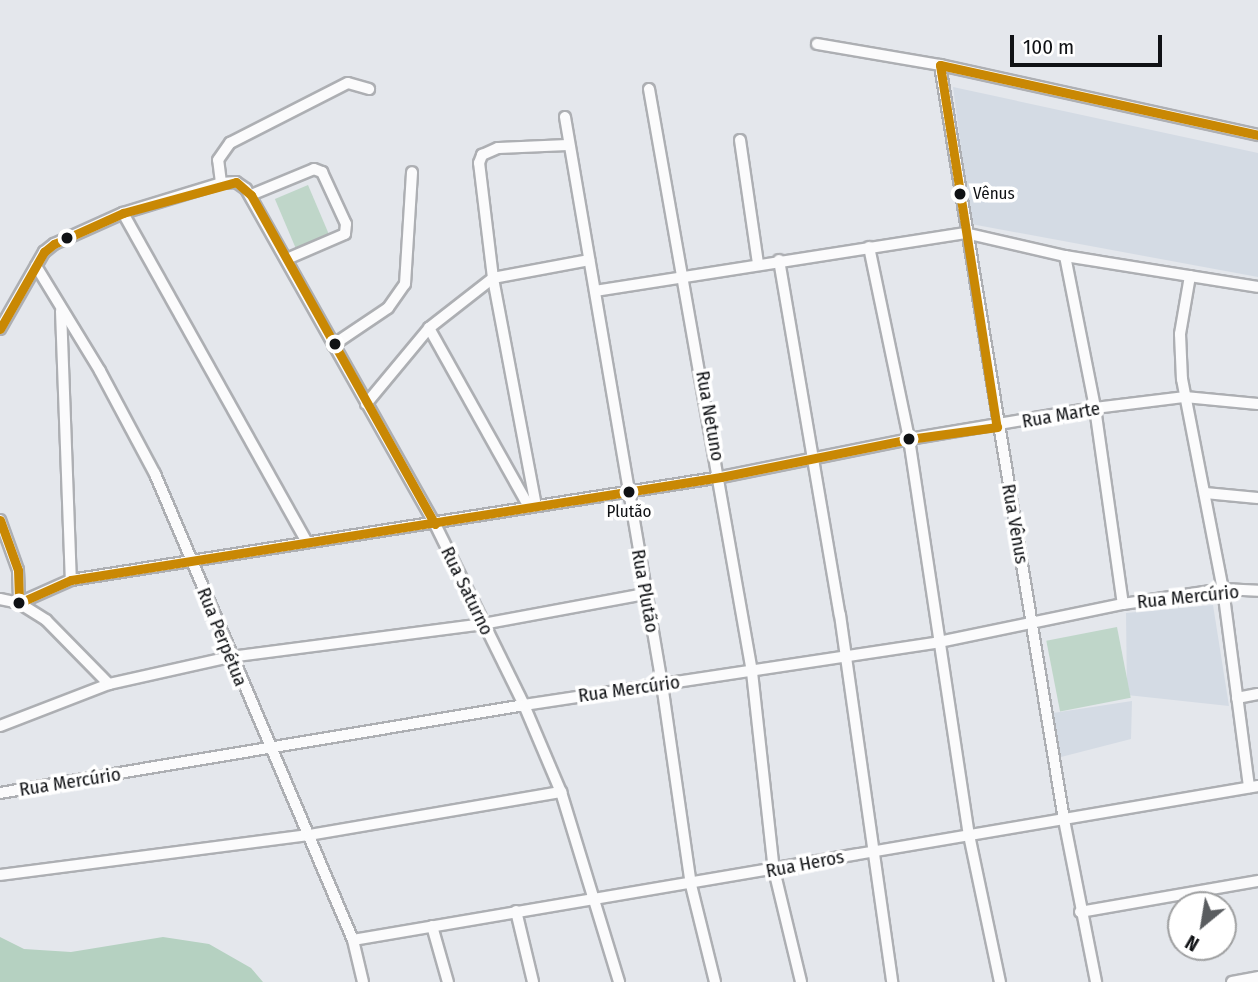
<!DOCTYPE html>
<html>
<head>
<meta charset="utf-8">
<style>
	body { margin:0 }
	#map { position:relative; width:1258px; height:982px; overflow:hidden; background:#e4e7ec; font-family:"Fira Sans Condensed",sans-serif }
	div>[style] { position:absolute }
	.built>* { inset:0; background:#d4dbe4 }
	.green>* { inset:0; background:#bfd6c9; transform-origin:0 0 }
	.forest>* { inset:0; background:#b5d1c1 }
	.roads { filter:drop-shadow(2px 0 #adafb3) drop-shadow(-2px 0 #adafb3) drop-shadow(0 2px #adafb3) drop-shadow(0 -2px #adafb3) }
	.street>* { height:10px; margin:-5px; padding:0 5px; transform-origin:5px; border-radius:5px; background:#fbfbfc }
	.bus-1>* { height:9px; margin:-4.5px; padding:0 4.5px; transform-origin:4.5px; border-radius:4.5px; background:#c98804 }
	.dots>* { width:19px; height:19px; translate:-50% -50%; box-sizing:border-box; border:4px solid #fff; border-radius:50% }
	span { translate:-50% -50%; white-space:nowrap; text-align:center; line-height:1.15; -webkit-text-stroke:7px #fff; paint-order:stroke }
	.bus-label { font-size:17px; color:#101215 }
	.left { translate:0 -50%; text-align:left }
	.street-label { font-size:19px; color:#101215 }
	.north { position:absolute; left:1167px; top:891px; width:70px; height:70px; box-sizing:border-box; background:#fff; border:2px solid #9fa0a1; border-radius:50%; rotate:210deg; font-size:19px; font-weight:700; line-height:28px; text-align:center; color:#101215 }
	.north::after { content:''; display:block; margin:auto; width:24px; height:32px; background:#5a5d60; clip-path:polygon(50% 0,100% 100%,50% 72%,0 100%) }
	.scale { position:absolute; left:1010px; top:35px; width:152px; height:32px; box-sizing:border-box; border:4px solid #101215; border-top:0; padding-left:9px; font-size:21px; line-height:24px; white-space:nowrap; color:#101215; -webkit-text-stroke:5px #fff; paint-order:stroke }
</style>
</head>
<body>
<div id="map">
	<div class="built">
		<i style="clip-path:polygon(953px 87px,1258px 153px,1258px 277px,971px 224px)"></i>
		<i style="clip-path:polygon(1213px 605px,1229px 706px,1127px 695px,1126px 613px)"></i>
		<i style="clip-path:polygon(1132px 701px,1131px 739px,1061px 757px,1053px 713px)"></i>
	</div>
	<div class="green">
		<i style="left:308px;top:185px;width:54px;height:36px;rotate:67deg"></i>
		<i style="left:1117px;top:627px;width:72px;height:72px;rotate:79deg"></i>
	</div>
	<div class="forest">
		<i style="clip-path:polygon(0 937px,24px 949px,71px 952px,163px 937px,209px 944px,251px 968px,263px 982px,0 982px)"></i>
	</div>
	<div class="roads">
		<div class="street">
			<i style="left:817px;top:44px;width:125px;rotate:9.7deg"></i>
			<i style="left:940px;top:65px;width:326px;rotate:12.4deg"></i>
			<i style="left:940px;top:65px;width:765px;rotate:80.67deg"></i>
			<i style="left:1064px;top:820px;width:165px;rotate:78.8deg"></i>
			<i style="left:649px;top:89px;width:592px;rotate:79.98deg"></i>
			<i style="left:752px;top:672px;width:199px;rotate:83.7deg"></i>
			<i style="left:774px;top:870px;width:115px;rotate:76.4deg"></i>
			<i style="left:565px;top:117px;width:575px;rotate:80.29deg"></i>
			<i style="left:662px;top:684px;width:203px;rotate:81.8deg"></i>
			<i style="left:691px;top:885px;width:100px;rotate:76.1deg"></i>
			<i style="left:740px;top:140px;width:125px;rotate:81.7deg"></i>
			<i style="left:221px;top:183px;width:23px;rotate:-97deg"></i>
			<i style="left:218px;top:160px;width:21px;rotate:-55deg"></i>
			<i style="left:230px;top:143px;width:132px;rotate:-27deg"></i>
			<i style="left:348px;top:83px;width:22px;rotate:16deg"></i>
			<i style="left:251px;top:195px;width:68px;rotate:-22.4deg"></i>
			<i style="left:314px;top:169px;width:9px;rotate:21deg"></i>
			<i style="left:322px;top:172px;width:57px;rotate:65.2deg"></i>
			<i style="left:346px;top:224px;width:10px;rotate:96deg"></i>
			<i style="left:345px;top:234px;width:63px;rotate:156.7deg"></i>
			<i style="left:123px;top:213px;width:377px;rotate:60.8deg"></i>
			<i style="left:869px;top:247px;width:196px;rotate:78.2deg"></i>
			<i style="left:909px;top:439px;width:401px;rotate:81.4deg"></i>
			<i style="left:969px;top:835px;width:150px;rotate:78.1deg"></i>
			<i style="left:1065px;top:256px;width:155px;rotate:78.8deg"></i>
			<i style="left:1095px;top:408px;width:198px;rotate:81.9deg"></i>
			<i style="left:779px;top:260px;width:360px;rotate:80.3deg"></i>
			<i style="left:840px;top:615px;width:371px;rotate:81.9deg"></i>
			<i style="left:36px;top:266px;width:123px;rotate:58.6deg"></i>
			<i style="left:100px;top:371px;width:117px;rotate:61.9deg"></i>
			<i style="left:155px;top:474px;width:506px;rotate:66.98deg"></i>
			<i style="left:353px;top:940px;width:43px;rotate:76.6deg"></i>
			<i style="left:1190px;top:276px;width:59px;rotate:99.8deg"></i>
			<i style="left:1180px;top:334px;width:45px;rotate:87.5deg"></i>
			<i style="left:1182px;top:379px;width:214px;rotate:79deg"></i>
			<i style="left:1223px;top:589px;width:200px;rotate:82.5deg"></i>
			<i style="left:595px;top:291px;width:375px;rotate:-8.9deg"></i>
			<i style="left:965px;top:233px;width:103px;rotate:13deg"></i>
			<i style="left:1065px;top:256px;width:195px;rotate:9.1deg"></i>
			<i style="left:61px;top:311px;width:269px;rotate:87.9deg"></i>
			<i style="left:429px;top:328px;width:205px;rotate:60.8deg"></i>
			<i style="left:0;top:329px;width:89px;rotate:-60.3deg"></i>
			<i style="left:44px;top:252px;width:13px;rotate:-39deg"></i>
			<i style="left:54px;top:244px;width:76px;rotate:-24.2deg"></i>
			<i style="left:123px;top:213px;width:102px;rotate:-17deg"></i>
			<i style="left:221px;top:183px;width:15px;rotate:-4deg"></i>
			<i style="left:236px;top:182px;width:12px;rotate:35deg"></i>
			<i style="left:246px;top:189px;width:385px;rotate:60.6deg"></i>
			<i style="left:435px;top:524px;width:202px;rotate:63.8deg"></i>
			<i style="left:524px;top:705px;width:95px;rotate:67deg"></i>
			<i style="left:561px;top:792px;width:199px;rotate:73deg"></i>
			<i style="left:333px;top:345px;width:66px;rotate:-33.9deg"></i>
			<i style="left:388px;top:308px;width:29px;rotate:-55deg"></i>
			<i style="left:405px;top:284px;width:112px;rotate:-86.4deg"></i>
			<i style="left:366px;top:404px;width:99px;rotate:-50.3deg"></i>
			<i style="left:429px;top:328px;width:81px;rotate:-38deg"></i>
			<i style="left:493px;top:278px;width:98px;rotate:-10.6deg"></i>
			<i style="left:1205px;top:493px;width:53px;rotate:5.4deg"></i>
			<i style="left:536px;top:506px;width:232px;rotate:-100.7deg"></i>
			<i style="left:493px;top:278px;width:116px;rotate:-96.9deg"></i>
			<i style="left:479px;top:163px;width:9px;rotate:-69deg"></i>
			<i style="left:482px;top:155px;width:17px;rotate:-24deg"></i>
			<i style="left:498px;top:148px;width:70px;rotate:-2.5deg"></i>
			<i style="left:0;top:520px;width:53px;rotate:70.2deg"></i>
			<i style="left:18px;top:570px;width:33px;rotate:88deg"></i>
			<i style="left:0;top:599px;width:19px;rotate:12deg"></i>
			<i style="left:19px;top:603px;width:32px;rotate:32deg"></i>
			<i style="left:46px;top:620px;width:90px;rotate:45.5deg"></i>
			<i style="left:19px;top:603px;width:57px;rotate:-23.9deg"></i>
			<i style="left:71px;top:580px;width:658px;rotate:-9deg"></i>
			<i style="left:721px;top:477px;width:192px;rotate:-11.4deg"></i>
			<i style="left:909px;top:439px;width:189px;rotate:-9.5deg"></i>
			<i style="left:1095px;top:408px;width:91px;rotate:-7deg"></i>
			<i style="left:1185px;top:397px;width:73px;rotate:5.5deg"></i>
			<i style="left:1237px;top:698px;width:21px;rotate:-11deg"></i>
			<i style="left:0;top:726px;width:117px;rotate:-21.1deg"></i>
			<i style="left:109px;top:684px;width:124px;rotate:-12.6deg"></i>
			<i style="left:230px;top:657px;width:255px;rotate:-7.4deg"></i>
			<i style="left:483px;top:624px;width:165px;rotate:-10.5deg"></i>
			<i style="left:0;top:793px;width:531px;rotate:-9.53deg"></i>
			<i style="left:524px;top:705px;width:420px;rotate:-8.6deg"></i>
			<i style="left:939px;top:642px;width:188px;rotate:-11.7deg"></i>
			<i style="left:1123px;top:604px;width:101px;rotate:-8.5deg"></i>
			<i style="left:1223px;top:589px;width:35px;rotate:3deg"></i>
			<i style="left:0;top:875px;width:312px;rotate:-7.4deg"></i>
			<i style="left:309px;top:835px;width:256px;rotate:-9.7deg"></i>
			<i style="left:516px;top:911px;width:73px;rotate:76.5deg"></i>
			<i style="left:1080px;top:912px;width:181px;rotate:-9.9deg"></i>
			<i style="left:432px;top:926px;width:58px;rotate:74.1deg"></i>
			<i style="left:353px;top:940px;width:918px;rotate:-9.66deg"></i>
			<i style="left:1232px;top:982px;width:26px;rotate:-11deg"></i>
		</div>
	</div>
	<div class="bus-1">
		<i style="left:940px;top:65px;width:366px;rotate:81.1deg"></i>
		<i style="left:940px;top:65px;width:326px;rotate:12.4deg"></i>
		<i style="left:0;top:329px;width:89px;rotate:-60.3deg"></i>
		<i style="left:44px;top:252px;width:13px;rotate:-39deg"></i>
		<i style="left:54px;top:244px;width:76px;rotate:-24.2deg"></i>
		<i style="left:123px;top:213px;width:117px;rotate:-15.3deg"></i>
		<i style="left:236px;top:182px;width:20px;rotate:41deg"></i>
		<i style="left:251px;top:195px;width:377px;rotate:60.8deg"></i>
		<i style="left:0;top:520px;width:53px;rotate:70.2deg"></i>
		<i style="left:18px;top:570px;width:33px;rotate:88deg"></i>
		<i style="left:19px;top:603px;width:57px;rotate:-23.9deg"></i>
		<i style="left:71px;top:580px;width:658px;rotate:-9deg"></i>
		<i style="left:721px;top:477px;width:192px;rotate:-11.4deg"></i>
		<i style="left:909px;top:439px;width:89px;rotate:-7.8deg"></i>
	</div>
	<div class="dots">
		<i style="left:960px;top:194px;background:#101215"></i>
		<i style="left:67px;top:238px;background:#101215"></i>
		<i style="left:335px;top:344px;background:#101215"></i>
		<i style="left:909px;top:439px;background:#101215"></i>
		<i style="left:629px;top:492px;background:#101215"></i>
		<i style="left:19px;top:603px;background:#101215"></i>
	</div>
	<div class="bus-label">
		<span class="left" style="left:973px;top:194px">Vênus</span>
		<span style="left:629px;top:512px">Plutão</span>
	</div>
	<div class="street-label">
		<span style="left:1061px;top:415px;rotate:-10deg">Rua Marte</span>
		<span style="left:710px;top:416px;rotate:80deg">Rua Netuno</span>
		<span style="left:1015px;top:524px;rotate:80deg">Rua Vênus</span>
		<span style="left:467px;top:591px;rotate:64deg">Rua Saturno</span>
		<span style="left:645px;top:591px;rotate:80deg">Rua Plutão</span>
		<span style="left:1188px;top:597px;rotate:-6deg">Rua Mercúrio</span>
		<span style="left:222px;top:637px;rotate:68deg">Rua Perpétua</span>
		<span style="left:629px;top:689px;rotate:-8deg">Rua Mercúrio</span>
		<span style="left:70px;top:782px;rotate:-9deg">Rua Mercúrio</span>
		<span style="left:805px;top:864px;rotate:-11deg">Rua Heros</span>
	</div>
	<div class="north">N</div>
	<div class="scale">100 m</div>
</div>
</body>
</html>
